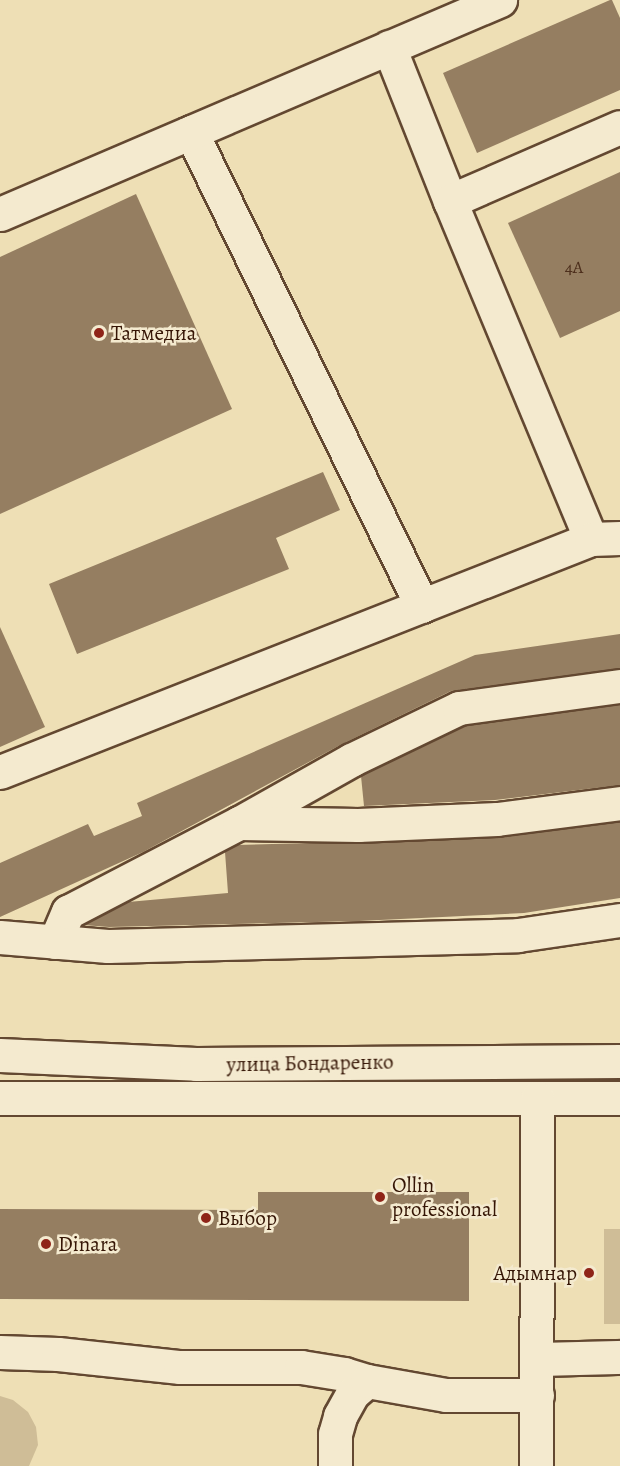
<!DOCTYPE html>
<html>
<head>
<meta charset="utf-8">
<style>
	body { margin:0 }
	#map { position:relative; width:620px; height:1466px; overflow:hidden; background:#eedfb5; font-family:Alegreya,serif }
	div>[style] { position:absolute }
	.green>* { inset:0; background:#cfbd97; transform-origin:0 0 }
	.building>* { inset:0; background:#957e61 }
	.roads { filter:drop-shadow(2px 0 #634831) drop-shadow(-2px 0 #634831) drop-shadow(0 2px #634831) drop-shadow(0 -2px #634831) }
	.minor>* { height:33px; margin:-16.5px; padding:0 16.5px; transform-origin:16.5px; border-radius:16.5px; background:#f4eacf }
	.dots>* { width:16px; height:16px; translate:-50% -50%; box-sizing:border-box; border:3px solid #f4eacf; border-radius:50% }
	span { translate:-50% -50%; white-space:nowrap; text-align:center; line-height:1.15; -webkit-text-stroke:5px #f4eacf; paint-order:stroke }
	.number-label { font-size:18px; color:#4d2f1c }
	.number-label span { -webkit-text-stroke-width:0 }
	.poi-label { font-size:21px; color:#351505 }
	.left { translate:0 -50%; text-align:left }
	.right { translate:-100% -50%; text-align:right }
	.street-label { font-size:21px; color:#351505 }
</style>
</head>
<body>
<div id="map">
	<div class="green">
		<i style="left:620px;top:1229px;width:95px;height:16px;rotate:90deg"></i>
		<i style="clip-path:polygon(0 1396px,13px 1400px,28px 1412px,36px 1427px,38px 1445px,29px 1466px,0 1466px)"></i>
	</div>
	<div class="building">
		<i style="clip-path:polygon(610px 0,612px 0,620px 18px,620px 90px,477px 153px,443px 73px)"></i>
		<i style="clip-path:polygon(620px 172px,620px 311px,560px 338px,508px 223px)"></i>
		<i style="clip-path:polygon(136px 194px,232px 409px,0 514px,0 257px)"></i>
		<i style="clip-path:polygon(323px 472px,340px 510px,276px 538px,289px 569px,77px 654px,49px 584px)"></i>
		<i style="clip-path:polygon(0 627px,45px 727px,0 747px)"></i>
		<i style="clip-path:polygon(620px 634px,620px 668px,451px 691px,342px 744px,143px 852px,0 917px,0 863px,88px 824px,94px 836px,142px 816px,137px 803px,475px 655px)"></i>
		<i style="clip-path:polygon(620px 705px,620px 785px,495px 800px,364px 806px,361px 776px,464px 726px)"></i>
		<i style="clip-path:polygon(620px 822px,620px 898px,524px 913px,359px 921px,109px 927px,83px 925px,128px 902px,228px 893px,225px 852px,237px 845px,498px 838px)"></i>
		<i style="clip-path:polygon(258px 1192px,469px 1192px,469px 1301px,0 1299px,0 1209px,258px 1210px)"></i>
	</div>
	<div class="roads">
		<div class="minor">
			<i style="left:389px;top:47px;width:166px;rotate:68.4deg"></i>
			<i style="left:450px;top:201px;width:366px;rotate:67.4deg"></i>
			<i style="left:191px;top:132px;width:527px;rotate:64.02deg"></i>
			<i style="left:450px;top:201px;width:185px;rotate:-23.5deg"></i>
			<i style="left:0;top:214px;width:544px;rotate:-23.17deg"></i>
			<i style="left:0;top:772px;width:635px;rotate:-21.52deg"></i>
			<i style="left:591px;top:539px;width:29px;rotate:-2deg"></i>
			<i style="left:241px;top:822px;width:126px;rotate:-29.4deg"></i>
			<i style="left:351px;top:760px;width:120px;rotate:-25.7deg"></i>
			<i style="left:459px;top:708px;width:162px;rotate:-7.8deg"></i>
			<i style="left:0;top:937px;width:108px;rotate:4.8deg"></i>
			<i style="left:108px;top:946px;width:410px;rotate:-1.5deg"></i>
			<i style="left:518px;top:935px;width:103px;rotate:-8.4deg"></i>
			<i style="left:55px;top:942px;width:33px;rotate:-67deg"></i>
			<i style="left:68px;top:912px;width:193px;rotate:-27.5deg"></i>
			<i style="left:239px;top:823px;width:119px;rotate:1deg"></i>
			<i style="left:358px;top:825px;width:139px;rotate:-2.5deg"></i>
			<i style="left:497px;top:819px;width:124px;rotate:-7.4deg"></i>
			<i style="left:0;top:1055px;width:196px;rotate:2.6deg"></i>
			<i style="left:196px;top:1064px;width:424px;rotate:-0.4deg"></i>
			<i style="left:0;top:1098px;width:620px"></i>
			<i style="left:0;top:1352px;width:58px;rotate:2deg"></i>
			<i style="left:58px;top:1354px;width:123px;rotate:6.1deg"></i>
			<i style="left:180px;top:1367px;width:121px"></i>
			<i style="left:301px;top:1367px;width:44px;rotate:9.2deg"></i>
			<i style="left:344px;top:1374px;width:24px;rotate:17deg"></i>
			<i style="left:537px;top:1359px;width:83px;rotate:-1.4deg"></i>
			<i style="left:335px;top:1466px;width:32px;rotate:-90deg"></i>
			<i style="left:335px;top:1434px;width:19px;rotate:-74deg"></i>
			<i style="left:340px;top:1416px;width:26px;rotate:-61deg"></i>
			<i style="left:353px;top:1393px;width:18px;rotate:-41deg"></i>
			<i style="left:367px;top:1381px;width:80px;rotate:10deg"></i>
			<i style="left:446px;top:1395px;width:91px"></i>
			<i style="left:536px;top:1466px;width:368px;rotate:-89.8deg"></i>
		</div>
	</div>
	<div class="dots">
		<i style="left:99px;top:333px;background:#8f2418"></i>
		<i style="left:380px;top:1197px;background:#8f2418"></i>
		<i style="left:206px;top:1218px;background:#8f2418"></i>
		<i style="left:46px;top:1244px;background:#8f2418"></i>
		<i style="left:589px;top:1273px;background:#8f2418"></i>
	</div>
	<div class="number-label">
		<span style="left:574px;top:267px">4А</span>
	</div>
	<div class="poi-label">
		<span class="left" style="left:111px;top:333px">Татмедиа</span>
		<span class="left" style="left:392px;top:1197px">Ollin<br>professional</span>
		<span class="left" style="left:218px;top:1218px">Выбор</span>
		<span class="left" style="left:58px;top:1244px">Dinara</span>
		<span class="right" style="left:577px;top:1273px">Адымнар</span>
	</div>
	<div class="street-label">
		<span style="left:310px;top:1063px;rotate:-1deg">улица Бондаренко</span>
	</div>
</div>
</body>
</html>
